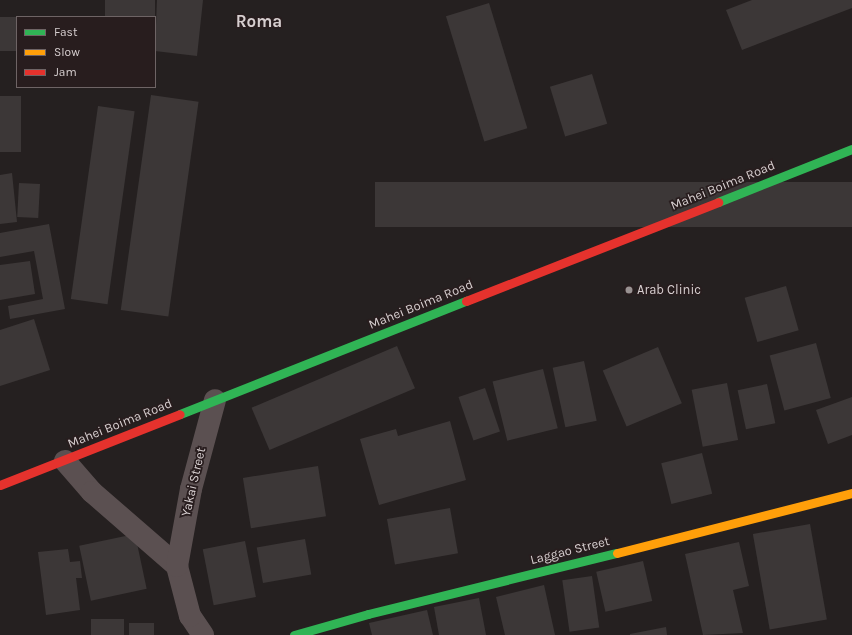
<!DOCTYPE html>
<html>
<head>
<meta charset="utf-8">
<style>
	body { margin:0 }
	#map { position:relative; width:852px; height:635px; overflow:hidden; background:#252020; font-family:Karla,sans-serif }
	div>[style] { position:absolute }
	.building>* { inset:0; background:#3c3737; transform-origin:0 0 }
	.street>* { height:22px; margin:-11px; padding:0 11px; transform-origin:11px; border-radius:11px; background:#5b5051 }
	.fast>* { height:9px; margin:-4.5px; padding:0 4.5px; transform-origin:4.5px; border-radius:4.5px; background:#30b455 }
	.slow>* { height:9px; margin:-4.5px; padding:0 4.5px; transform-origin:4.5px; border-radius:4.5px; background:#ff9f0a }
	.jam>* { height:9px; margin:-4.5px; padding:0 4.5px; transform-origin:4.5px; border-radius:4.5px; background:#e5322d }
	.dots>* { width:11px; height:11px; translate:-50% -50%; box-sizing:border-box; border:2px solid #281d1e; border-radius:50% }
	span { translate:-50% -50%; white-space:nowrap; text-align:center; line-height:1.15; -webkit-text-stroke:3.5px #281d1e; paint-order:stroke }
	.street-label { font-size:13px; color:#d7cfd0 }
	.poi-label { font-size:13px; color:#d7cfd0 }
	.left { translate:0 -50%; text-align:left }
	.district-label { font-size:17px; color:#d7cfd0; font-weight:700 }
	.legend { position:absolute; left:16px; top:16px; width:140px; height:72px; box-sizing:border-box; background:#281d1e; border:1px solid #6e6465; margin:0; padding:5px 7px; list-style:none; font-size:12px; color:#d7cfd0 }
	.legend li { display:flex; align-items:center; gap:8px; height:20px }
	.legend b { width:20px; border:1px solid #6e6465 }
</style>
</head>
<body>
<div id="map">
	<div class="building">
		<i style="left:105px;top:0;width:50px;height:17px"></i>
		<i style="clip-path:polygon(157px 0,203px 0,197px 56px,155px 51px)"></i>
		<i style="clip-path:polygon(752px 0,852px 0,852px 8px,742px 50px,726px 10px)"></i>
		<i style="left:489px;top:3px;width:131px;height:45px;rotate:73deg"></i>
		<i style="left:0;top:17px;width:17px;height:34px"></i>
		<i style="left:592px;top:74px;width:52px;height:44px;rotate:73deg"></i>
		<i style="left:151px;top:95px;width:48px;height:217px;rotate:8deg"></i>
		<i style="left:0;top:96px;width:21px;height:56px"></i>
		<i style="left:98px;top:106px;width:37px;height:195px;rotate:8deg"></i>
		<i style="clip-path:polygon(12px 173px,17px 222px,0 224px,0 175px)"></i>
		<i style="left:852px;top:182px;width:45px;height:477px;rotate:90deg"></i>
		<i style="left:19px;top:183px;width:21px;height:34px;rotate:3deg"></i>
		<i style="clip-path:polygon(49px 224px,65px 309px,10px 319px,8px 306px,43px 299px,34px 251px,0 257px,0 233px)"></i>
		<i style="clip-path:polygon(30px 261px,35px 294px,0 300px,0 265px)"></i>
		<i style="left:786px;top:286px;width:46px;height:43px;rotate:74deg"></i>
		<i style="clip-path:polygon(34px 319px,50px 370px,0 386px,0 330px)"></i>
		<i style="left:816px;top:343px;width:57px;height:48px;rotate:75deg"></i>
		<i style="left:397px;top:346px;width:46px;height:158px;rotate:67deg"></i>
		<i style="left:658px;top:347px;width:61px;height:60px;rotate:67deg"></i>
		<i style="left:584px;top:361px;width:61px;height:32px;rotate:78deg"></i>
		<i style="left:543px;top:369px;width:61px;height:52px;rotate:76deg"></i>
		<i style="left:727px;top:383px;width:58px;height:36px;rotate:79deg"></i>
		<i style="left:767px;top:384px;width:40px;height:30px;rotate:78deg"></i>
		<i style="left:485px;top:388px;width:46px;height:28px;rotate:71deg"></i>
		<i style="clip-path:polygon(852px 397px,852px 435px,828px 444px,816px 410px)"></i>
		<i style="clip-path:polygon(450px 421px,466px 480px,379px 505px,360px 439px,396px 429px,398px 436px)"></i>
		<i style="left:702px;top:453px;width:42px;height:42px;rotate:76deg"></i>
		<i style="left:318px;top:466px;width:51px;height:76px;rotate:81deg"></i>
		<i style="left:450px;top:508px;width:46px;height:64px;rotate:80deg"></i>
		<i style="left:810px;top:524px;width:97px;height:58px;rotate:80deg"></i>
		<i style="left:135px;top:534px;width:56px;height:57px;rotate:78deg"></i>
		<i style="left:305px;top:539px;width:36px;height:49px;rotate:80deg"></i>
		<i style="left:245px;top:541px;width:57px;height:43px;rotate:79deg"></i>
		<i style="clip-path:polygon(739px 542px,749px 586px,733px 590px,743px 633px,703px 635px,685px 554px)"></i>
		<i style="clip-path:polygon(68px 549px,70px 562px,80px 561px,82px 578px,76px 578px,80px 610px,46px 615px,38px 552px)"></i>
		<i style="left:643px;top:561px;width:41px;height:48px;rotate:77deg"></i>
		<i style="left:592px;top:576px;width:52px;height:30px;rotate:82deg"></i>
		<i style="clip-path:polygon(544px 585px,555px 635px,505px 635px,496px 597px)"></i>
		<i style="clip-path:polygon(479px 598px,486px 635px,439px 635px,434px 607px)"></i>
		<i style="clip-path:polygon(427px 610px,433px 635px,372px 635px,369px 623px)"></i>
		<i style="left:124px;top:619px;width:16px;height:33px;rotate:90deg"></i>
		<i style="left:129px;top:623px;width:25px;height:12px"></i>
		<i style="clip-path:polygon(666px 627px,667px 635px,630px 635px,630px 634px)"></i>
	</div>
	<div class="street">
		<i style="left:65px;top:461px;width:41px;rotate:48.9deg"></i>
		<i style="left:92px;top:492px;width:113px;rotate:41deg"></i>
		<i style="left:203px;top:635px;width:23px;rotate:-124deg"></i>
		<i style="left:190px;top:616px;width:52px;rotate:-104.6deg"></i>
		<i style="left:177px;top:566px;width:78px;rotate:-79.7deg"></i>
		<i style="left:191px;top:489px;width:92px;rotate:-74.9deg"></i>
	</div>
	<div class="fast">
		<i style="left:718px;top:202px;width:144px;rotate:-21.6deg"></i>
		<i style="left:180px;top:414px;width:308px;rotate:-21.6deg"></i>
		<i style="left:294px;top:635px;width:77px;rotate:-15.8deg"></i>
		<i style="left:368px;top:614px;width:256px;rotate:-13.8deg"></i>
	</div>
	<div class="slow">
		<i style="left:617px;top:553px;width:243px;rotate:-14.3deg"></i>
	</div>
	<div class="jam">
		<i style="left:466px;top:301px;width:271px;rotate:-21.4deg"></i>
		<i style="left:0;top:485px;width:193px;rotate:-21.5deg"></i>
	</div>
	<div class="dots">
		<i style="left:629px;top:290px;background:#999292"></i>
	</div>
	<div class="street-label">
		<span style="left:723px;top:186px;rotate:-22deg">Mahei Boima Road</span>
		<span style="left:421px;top:305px;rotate:-22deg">Mahei Boima Road</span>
		<span style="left:120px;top:424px;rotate:-22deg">Mahei Boima Road</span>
		<span style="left:194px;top:482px;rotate:-77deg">Yakai Street</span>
		<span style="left:570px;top:551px;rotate:-14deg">Laggao Street</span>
	</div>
	<div class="poi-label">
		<span class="left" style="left:637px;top:290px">Arab Clinic</span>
	</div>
	<div class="district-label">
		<span style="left:259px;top:22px">Roma</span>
	</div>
	<ul class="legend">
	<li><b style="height:5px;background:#30b455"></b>Fast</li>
	<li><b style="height:5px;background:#ff9f0a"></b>Slow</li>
	<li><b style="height:5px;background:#e5322d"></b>Jam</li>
	</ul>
</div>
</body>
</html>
